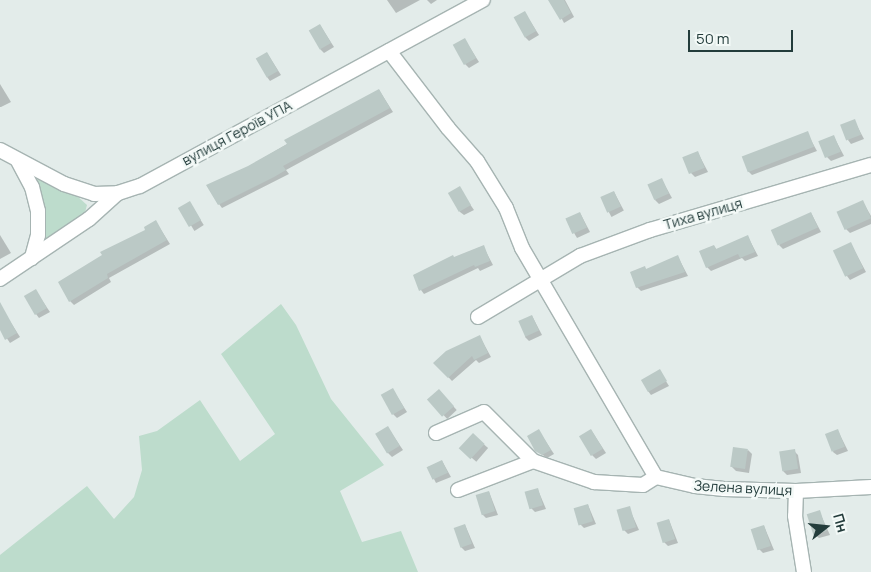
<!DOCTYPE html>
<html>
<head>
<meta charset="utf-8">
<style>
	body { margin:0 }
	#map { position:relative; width:871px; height:572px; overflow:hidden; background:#e3ecea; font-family:Manrope,sans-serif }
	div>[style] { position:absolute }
	.green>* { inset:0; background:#bddccc }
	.shadow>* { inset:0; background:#0003; transform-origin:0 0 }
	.building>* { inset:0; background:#bbc9c6; transform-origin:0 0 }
	.roads { filter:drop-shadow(1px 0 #a6b4b2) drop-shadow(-1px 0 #a6b4b2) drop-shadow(0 1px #a6b4b2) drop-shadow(0 -1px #a6b4b2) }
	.minor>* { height:14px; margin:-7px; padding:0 7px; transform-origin:7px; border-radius:7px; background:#fff }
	span { translate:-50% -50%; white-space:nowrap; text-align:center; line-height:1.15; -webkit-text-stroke:5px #f3f9f7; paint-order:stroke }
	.street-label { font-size:14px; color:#233c3b }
	.north { position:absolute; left:801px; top:502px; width:50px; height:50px; -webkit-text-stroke:4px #f3f9f7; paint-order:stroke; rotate:74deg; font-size:14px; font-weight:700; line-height:20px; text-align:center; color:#233c3b }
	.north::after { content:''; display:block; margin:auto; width:18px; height:22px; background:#233c3b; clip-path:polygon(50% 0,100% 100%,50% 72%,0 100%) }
	.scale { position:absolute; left:688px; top:30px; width:105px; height:22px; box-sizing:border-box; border:2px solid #233c3b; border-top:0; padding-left:6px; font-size:15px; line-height:18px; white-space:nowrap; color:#233c3b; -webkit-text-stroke:4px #f3f9f7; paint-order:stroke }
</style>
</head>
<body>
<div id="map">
	<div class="green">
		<i style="clip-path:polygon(30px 176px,77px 196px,87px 205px,84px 216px,39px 249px)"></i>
		<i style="clip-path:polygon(281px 304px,296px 325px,331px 399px,384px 465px,340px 491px,362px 542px,401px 531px,418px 572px,0 572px,0 555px,87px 486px,114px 519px,134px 497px,142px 470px,139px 436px,157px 431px,200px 400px,240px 461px,275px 434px,221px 354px)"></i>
	</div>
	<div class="shadow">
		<i style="clip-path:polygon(387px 0,420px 0,396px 13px)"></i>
		<i style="clip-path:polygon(427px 0,437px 0,431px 4px)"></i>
		<i style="clip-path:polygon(552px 0,565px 0,574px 17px,564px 23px)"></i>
		<i style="clip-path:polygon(525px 13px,539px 35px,529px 41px,525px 37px)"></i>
		<i style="clip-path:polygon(320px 25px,334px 47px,324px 53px,320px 49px)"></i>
		<i style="clip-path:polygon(465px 40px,479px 62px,469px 68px,465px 64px)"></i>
		<i style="clip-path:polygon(267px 53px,281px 75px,270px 81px,267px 77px)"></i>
		<i style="clip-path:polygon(0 84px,11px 102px,1px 107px,0 107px)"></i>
		<i style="clip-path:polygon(379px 90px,393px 112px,286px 170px,289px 174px,222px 208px,219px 204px,248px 167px)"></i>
		<i style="clip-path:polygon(854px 120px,864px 139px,851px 144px,848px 140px)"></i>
		<i style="clip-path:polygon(807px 133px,817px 151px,752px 175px,748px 171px)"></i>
		<i style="clip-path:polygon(834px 137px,844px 156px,831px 161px,827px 157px)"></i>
		<i style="clip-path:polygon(698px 153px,708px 172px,695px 177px,691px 173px)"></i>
		<i style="clip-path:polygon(662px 180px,672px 198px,659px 204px,655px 200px)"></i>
		<i style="clip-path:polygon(459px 188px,474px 210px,464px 215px,460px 212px)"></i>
		<i style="left:614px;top:192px;width:21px;height:14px;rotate:62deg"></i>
		<i style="clip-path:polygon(863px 202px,871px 216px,871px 224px,850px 233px,846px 229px)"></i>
		<i style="left:190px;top:203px;width:26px;height:11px;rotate:58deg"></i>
		<i style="clip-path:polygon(580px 213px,590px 232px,577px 238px,566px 219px)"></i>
		<i style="clip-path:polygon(811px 213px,821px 232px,783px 249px,779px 245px)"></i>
		<i style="clip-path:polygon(156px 222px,170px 244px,109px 278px,111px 282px,74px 305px,70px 301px)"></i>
		<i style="clip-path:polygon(0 235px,11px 253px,0 259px)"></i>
		<i style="clip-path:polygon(748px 237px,758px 256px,745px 261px,742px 258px,711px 271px,707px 267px,714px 246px,717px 250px)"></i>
		<i style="clip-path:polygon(851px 244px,866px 272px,850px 280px,847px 276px)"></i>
		<i style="clip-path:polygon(483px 246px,493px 265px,480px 271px,478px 268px,424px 294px,421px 290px,414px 275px)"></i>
		<i style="clip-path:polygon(678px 257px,688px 276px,641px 291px,637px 287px,644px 267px,647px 270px)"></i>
		<i style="clip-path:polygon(35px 290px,50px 312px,39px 318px,36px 314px)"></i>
		<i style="clip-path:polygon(6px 315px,20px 337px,10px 343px,0 328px,0 319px)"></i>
		<i style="clip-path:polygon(532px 316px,542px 335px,529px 341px,525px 337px)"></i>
		<i style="clip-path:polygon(480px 337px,491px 357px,479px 363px,476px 360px,452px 381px,435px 363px)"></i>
		<i style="clip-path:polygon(659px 370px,669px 386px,651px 395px,648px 391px)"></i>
		<i style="clip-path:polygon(393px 390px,407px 412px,397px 418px,393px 414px)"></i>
		<i style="left:439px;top:391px;width:26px;height:13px;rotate:47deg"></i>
		<i style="clip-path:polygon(388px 428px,403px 450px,392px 457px,388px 453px)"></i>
		<i style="clip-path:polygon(591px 430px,606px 453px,596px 459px,592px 455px)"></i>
		<i style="clip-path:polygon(539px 431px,554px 454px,547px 458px,536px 450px)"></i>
		<i style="clip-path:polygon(838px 431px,848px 451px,837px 455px,833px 452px)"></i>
		<i style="left:473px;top:435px;width:20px;height:18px;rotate:41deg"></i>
		<i style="clip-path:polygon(748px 450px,752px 454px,749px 473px,736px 471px,732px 467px)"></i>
		<i style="clip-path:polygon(794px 451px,798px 455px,801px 473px,787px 475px,783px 471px)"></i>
		<i style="clip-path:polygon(442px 461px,451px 477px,436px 483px,428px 467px)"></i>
		<i style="clip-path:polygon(538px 490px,546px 509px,535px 512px,531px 508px)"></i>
		<i style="clip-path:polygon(489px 492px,498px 515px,486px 518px,482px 514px)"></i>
		<i style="clip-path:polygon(588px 505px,596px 524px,584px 528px,580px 524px)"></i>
		<i style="clip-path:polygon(629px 508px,639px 530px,628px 534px,624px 530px)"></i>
		<i style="clip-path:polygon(819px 511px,830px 535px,819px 538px,815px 535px)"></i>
		<i style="clip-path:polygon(669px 520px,678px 543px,668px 546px,664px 542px)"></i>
		<i style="clip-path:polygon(465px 525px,475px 548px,465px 551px,461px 547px)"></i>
		<i style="clip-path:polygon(764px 526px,774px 550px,763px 553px,759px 549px)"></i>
	</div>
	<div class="building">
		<i style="clip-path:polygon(548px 0,564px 0,571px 13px,560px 20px)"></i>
		<i style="left:525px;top:11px;width:23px;height:13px;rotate:61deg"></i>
		<i style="left:320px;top:24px;width:22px;height:13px;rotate:60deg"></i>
		<i style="left:465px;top:38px;width:23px;height:14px;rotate:61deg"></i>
		<i style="left:267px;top:52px;width:22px;height:13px;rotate:60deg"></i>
		<i style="clip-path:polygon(379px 89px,390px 108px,283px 166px,286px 170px,274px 177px,218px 205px,206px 185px,248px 166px,287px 144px,284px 140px)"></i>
		<i style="left:855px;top:119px;width:17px;height:16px;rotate:69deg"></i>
		<i style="left:808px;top:131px;width:17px;height:71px;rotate:69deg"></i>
		<i style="left:834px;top:135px;width:18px;height:17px;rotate:68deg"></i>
		<i style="left:698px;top:151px;width:18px;height:17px;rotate:68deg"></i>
		<i style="left:662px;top:178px;width:17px;height:16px;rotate:66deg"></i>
		<i style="left:460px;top:186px;width:22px;height:14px;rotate:60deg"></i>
		<i style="left:614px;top:191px;width:17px;height:15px;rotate:66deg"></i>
		<i style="left:863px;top:200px;width:20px;height:29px;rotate:66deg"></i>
		<i style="left:190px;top:201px;width:22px;height:14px;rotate:60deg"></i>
		<i style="left:580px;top:212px;width:17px;height:16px;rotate:66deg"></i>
		<i style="left:811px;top:212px;width:17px;height:44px;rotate:66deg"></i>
		<i style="clip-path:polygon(156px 220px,167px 240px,107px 274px,108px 278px,69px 302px,58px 282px,102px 255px,100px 252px,145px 230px,144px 227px)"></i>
		<i style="clip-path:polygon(748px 235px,755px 252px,740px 258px,738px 254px,706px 268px,699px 251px,714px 245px,716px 249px)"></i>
		<i style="left:851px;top:242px;width:29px;height:20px;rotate:65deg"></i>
		<i style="clip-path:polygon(484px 245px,490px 261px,475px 267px,474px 265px,419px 291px,413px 275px,453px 255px,454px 257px)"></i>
		<i style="clip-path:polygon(678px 255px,685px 272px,636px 288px,630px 272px,645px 266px,646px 269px)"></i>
		<i style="left:36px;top:289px;width:22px;height:14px;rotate:60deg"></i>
		<i style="clip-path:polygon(0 302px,17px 333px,5px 340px,0 330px)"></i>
		<i style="left:532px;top:315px;width:17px;height:15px;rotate:66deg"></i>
		<i style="clip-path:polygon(480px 335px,488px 353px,474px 360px,472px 356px,448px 378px,433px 363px,446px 351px)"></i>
		<i style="left:660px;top:369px;width:14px;height:22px;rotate:60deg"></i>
		<i style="left:393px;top:388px;width:23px;height:14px;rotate:61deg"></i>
		<i style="left:439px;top:389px;width:23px;height:16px;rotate:49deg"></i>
		<i style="left:388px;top:426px;width:23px;height:15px;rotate:59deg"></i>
		<i style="clip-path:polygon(539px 429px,551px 450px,542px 455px,535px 451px,527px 436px)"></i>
		<i style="left:591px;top:429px;width:23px;height:14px;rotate:59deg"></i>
		<i style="left:838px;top:429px;width:19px;height:14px;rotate:69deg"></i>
		<i style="left:473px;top:433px;width:16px;height:21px;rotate:43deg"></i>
		<i style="left:733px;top:447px;width:15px;height:20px;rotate:8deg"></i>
		<i style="left:795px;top:449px;width:20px;height:16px;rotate:81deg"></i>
		<i style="left:442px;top:460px;width:14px;height:17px;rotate:65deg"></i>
		<i style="left:538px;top:488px;width:18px;height:14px;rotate:74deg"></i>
		<i style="left:489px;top:491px;width:21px;height:14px;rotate:73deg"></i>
		<i style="left:588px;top:504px;width:18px;height:15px;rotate:74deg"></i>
		<i style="left:630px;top:506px;width:22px;height:14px;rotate:74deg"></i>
		<i style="left:820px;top:510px;width:22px;height:14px;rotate:72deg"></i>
		<i style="left:669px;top:519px;width:21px;height:13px;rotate:73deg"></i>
		<i style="left:465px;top:524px;width:21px;height:12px;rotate:71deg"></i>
		<i style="left:764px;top:525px;width:22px;height:14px;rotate:72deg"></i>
	</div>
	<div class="roads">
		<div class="minor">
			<i style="left:389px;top:51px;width:97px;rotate:52.5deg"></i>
			<i style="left:448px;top:128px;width:44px;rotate:48.7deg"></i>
			<i style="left:477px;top:161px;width:55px;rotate:58.3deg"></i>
			<i style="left:506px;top:208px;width:43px;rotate:68.2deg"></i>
			<i style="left:522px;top:248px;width:265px;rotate:59.7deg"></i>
			<i style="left:0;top:150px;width:72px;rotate:28deg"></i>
			<i style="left:64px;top:184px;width:32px;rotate:18deg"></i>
			<i style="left:94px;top:194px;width:24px;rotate:-2deg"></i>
			<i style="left:18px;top:161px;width:30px;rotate:62deg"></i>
			<i style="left:32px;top:187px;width:25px;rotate:76deg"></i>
			<i style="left:38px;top:211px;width:24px;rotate:90deg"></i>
			<i style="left:38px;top:235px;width:24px;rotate:105deg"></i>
			<i style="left:0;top:279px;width:107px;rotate:-34deg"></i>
			<i style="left:89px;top:219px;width:39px;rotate:-42deg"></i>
			<i style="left:118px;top:193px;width:23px;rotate:-18deg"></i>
			<i style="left:140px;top:186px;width:390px;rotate:-28.5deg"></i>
			<i style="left:478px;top:317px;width:119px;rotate:-30.9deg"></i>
			<i style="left:580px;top:256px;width:75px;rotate:-20.4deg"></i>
			<i style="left:650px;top:230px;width:230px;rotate:-16.4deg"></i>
			<i style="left:436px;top:433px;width:52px;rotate:-23.6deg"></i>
			<i style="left:484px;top:412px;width:69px;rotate:45deg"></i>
			<i style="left:458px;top:490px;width:80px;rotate:-21.1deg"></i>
			<i style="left:533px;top:461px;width:65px;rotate:19deg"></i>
			<i style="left:594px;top:482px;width:49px;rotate:3.5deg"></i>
			<i style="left:643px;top:485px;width:15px;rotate:-32deg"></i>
			<i style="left:656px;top:477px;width:40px;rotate:13deg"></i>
			<i style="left:695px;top:486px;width:29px;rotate:6deg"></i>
			<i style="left:724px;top:489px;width:72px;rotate:1.6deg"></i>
			<i style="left:796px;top:491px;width:75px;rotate:-3.1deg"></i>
			<i style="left:796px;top:491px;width:25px;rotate:92deg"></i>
			<i style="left:795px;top:516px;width:57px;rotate:80.9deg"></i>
		</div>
	</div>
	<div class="street-label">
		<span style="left:237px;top:133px;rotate:-28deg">вулиця Героїв УПА</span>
		<span style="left:703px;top:214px;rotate:-16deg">Тиха вулиця</span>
		<span style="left:743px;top:488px;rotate:3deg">Зелена вулиця</span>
	</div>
	<div class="north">Пн</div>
	<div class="scale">50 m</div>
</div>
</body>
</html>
